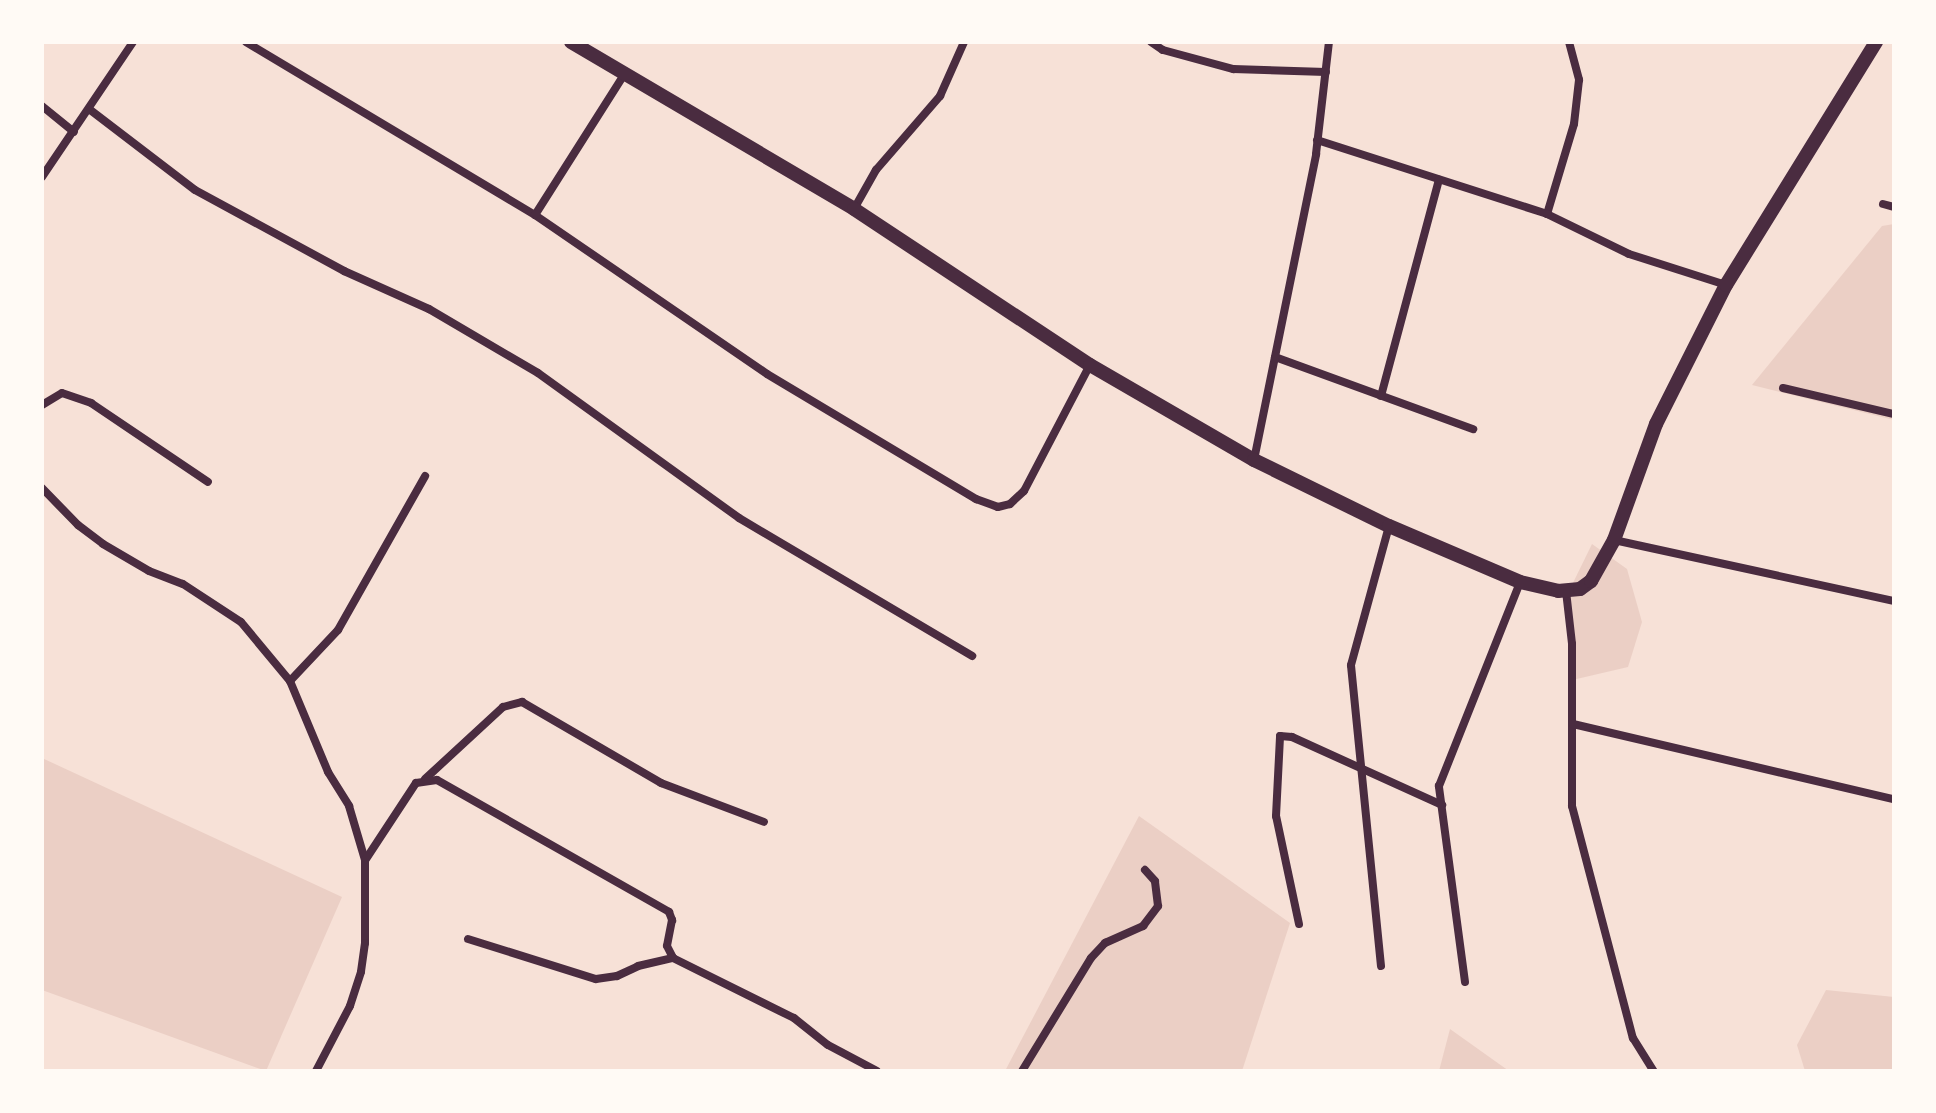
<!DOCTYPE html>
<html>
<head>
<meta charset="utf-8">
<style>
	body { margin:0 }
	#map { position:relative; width:1936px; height:1113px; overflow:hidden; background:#f7e1d7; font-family:"Space Grotesk",sans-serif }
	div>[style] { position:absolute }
	.green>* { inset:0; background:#ebcfc5 }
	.minor>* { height:8px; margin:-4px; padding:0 4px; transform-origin:4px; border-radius:4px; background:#4a2c40 }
	.tertiary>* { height:14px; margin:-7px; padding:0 7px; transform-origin:7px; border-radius:7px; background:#4a2c40 }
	span { translate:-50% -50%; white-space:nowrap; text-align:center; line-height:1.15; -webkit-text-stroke:6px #fffaf5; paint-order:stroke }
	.frame { position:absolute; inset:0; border:44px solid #fffaf5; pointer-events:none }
</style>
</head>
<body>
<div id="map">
	<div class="green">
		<i style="clip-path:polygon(1894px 224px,1894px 420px,1752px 385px,1882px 226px)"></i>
		<i style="clip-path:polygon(1592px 544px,1627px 569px,1642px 622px,1628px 667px,1568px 681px,1570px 589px)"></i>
		<i style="clip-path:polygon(42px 758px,342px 897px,266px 1071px,42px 990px)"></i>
		<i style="clip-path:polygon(1139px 816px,1290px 923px,1242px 1071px,1005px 1071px)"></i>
		<i style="clip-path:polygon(1826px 990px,1894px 997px,1894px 1071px,1805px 1071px,1797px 1045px)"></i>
		<i style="clip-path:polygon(1450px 1029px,1509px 1071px,1439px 1071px)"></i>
	</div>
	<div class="minor">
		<i style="left:246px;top:42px;width:337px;rotate:30.9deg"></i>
		<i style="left:535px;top:215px;width:281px;rotate:34.4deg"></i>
		<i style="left:767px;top:374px;width:244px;rotate:30.9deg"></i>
		<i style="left:976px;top:499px;width:23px;rotate:20deg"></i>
		<i style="left:998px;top:507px;width:12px;rotate:-14deg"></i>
		<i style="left:1010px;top:504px;width:19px;rotate:-43deg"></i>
		<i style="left:1024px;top:491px;width:142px;rotate:-62.4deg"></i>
		<i style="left:1151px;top:42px;width:14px;rotate:34deg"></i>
		<i style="left:1163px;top:50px;width:73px;rotate:15.2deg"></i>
		<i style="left:1233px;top:69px;width:93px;rotate:1.8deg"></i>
		<i style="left:1569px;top:42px;width:39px;rotate:75deg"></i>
		<i style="left:1579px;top:80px;width:44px;rotate:96.5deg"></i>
		<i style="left:1574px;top:124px;width:94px;rotate:106.7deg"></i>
		<i style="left:1547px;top:214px;width:91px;rotate:26deg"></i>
		<i style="left:1629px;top:254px;width:102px;rotate:17.7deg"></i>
		<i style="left:42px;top:106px;width:41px;rotate:39.1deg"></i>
		<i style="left:89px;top:109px;width:133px;rotate:37.4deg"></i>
		<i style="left:195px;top:190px;width:170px;rotate:28.5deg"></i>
		<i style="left:344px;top:271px;width:93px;rotate:24.1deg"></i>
		<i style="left:429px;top:309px;width:126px;rotate:30.4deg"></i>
		<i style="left:538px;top:373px;width:248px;rotate:35.8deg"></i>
		<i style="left:739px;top:518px;width:271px;rotate:30.6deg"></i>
		<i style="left:1317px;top:140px;width:242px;rotate:17.8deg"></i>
		<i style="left:42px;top:177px;width:163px;rotate:-56deg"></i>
		<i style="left:1883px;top:204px;width:11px;rotate:15deg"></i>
		<i style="left:854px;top:209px;width:45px;rotate:-60.6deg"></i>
		<i style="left:876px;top:170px;width:98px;rotate:-49.1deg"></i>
		<i style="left:940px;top:96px;width:59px;rotate:-66deg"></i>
		<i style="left:535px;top:215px;width:168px;rotate:-57.6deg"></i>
		<i style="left:1275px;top:357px;width:211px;rotate:20deg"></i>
		<i style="left:1783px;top:388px;width:114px;rotate:13.2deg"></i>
		<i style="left:1381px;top:396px;width:224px;rotate:-75deg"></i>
		<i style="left:42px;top:405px;width:23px;rotate:-31deg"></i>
		<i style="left:62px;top:393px;width:31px;rotate:19deg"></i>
		<i style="left:91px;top:403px;width:141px;rotate:34deg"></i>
		<i style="left:1254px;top:460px;width:312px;rotate:-78.5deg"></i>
		<i style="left:1316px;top:154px;width:113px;rotate:-83.4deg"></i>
		<i style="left:42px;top:488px;width:52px;rotate:45.8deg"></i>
		<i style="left:78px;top:525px;width:31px;rotate:37deg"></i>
		<i style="left:103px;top:544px;width:53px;rotate:30.4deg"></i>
		<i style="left:149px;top:571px;width:36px;rotate:21deg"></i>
		<i style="left:183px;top:584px;width:69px;rotate:33.2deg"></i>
		<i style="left:241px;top:622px;width:77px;rotate:50.3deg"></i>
		<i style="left:290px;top:681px;width:99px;rotate:67.3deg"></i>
		<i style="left:328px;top:772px;width:40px;rotate:58deg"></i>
		<i style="left:349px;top:806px;width:56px;rotate:73.5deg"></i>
		<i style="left:365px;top:860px;width:83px;rotate:90deg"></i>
		<i style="left:365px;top:943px;width:29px;rotate:98deg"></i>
		<i style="left:361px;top:972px;width:36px;rotate:108deg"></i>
		<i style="left:350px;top:1006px;width:73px;rotate:117.6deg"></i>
		<i style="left:1614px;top:540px;width:287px;rotate:12.3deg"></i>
		<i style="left:1566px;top:591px;width:53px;rotate:83.5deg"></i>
		<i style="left:1572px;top:644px;width:162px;rotate:90deg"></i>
		<i style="left:1572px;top:806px;width:240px;rotate:75.3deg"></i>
		<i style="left:1633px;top:1038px;width:39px;rotate:58deg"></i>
		<i style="left:290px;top:681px;width:70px;rotate:-46.7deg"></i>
		<i style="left:338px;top:630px;width:177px;rotate:-60.5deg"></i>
		<i style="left:1573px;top:724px;width:330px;rotate:13.2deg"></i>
		<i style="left:425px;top:779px;width:106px;rotate:-42.7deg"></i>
		<i style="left:503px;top:707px;width:20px;rotate:-15deg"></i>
		<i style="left:522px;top:702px;width:161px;rotate:30.2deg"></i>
		<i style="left:661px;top:783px;width:110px;rotate:20.7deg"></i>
		<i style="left:366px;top:859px;width:91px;rotate:-56.7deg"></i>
		<i style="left:416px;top:783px;width:21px;rotate:-8deg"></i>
		<i style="left:437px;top:780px;width:267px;rotate:29.6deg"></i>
		<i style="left:669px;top:912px;width:9px;rotate:69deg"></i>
		<i style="left:672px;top:920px;width:26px;rotate:101deg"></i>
		<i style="left:667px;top:946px;width:13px;rotate:63deg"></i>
		<i style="left:673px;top:958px;width:135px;rotate:26.4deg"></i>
		<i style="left:794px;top:1018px;width:43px;rotate:38.5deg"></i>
		<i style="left:828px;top:1045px;width:55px;rotate:28deg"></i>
		<i style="left:1299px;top:924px;width:110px;rotate:-102deg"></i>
		<i style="left:1276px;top:816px;width:80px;rotate:-87.1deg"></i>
		<i style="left:1280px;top:736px;width:12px;rotate:5deg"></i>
		<i style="left:1292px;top:737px;width:165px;rotate:24.4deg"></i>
		<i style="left:468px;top:939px;width:134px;rotate:17.4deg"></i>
		<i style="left:596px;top:979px;width:21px;rotate:-8deg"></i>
		<i style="left:617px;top:976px;width:23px;rotate:-25deg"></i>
		<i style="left:638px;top:966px;width:36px;rotate:-13deg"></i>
		<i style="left:1381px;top:966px;width:302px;rotate:-95.7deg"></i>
		<i style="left:1351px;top:665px;width:144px;rotate:-74.7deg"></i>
		<i style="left:1465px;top:982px;width:198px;rotate:-97.6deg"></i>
		<i style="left:1439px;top:786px;width:219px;rotate:-68.3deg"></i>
		<i style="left:1022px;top:1071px;width:132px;rotate:-58.6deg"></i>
		<i style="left:1091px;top:958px;width:21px;rotate:-47deg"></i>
		<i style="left:1105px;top:943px;width:42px;rotate:-24.1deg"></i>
		<i style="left:1143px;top:926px;width:25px;rotate:-53deg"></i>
		<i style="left:1158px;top:906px;width:25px;rotate:-97deg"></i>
		<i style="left:1155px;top:881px;width:15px;rotate:-132deg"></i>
	</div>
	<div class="tertiary">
		<i style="left:571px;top:42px;width:329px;rotate:30.5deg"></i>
		<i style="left:854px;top:209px;width:283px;rotate:33.5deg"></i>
		<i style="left:1090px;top:365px;width:190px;rotate:30.1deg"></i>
		<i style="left:1254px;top:460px;width:150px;rotate:26.1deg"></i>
		<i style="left:1389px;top:526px;width:142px;rotate:23.1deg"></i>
		<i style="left:1520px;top:582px;width:39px;rotate:13deg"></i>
		<i style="left:1558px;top:591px;width:22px;rotate:-5deg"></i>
		<i style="left:1580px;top:589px;width:14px;rotate:-36deg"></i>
		<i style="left:1591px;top:581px;width:47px;rotate:-60.7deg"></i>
		<i style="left:1614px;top:540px;width:123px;rotate:-70.1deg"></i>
		<i style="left:1656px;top:424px;width:156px;rotate:-63.3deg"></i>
		<i style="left:1726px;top:285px;width:286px;rotate:-58.3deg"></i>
	</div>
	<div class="frame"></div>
</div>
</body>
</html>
